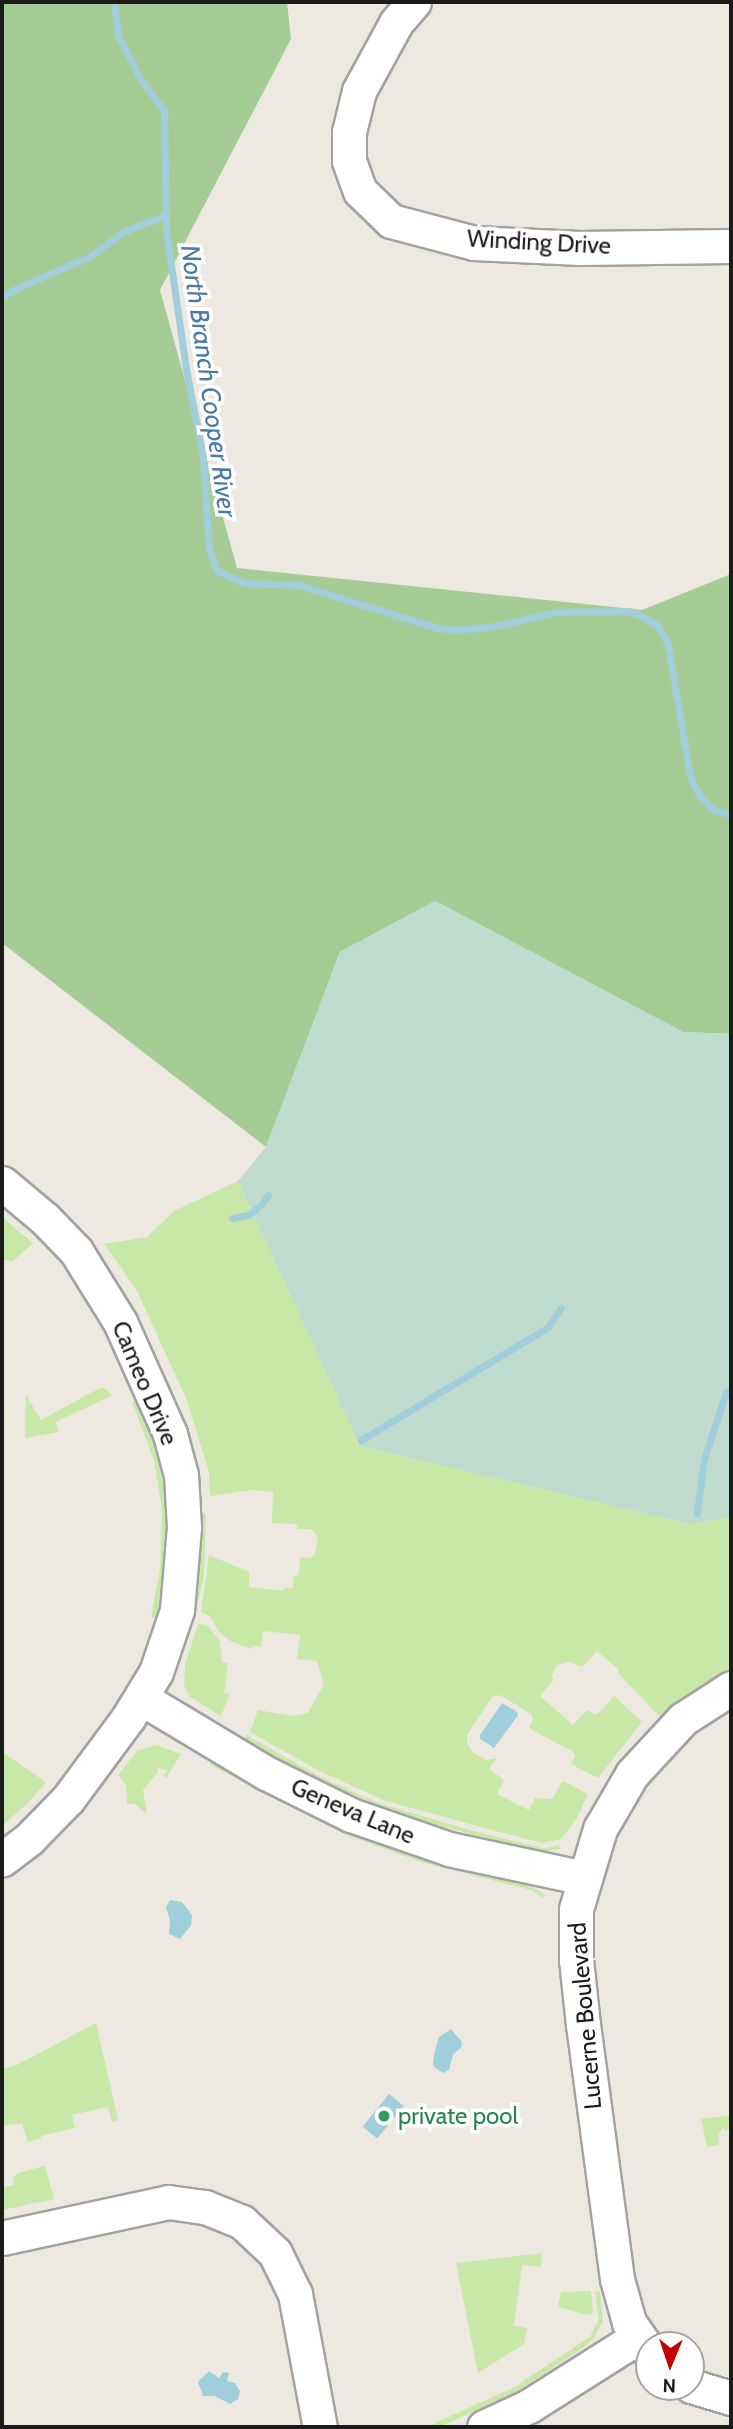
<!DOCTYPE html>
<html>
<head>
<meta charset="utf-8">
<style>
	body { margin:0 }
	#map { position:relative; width:733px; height:2429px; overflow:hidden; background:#ede9e1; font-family:Cabin,sans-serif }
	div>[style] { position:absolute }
	.grass>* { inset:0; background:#c7e8a6 }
	.forest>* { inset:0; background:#a6cc95 }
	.wetland>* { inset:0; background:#bedbcd }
	.water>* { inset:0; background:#a1cedb; transform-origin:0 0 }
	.stream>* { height:7px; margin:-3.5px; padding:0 3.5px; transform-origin:3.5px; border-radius:3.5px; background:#a1cedb }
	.roads { filter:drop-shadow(2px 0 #a2a2a2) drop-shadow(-2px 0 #a2a2a2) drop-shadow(0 2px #a2a2a2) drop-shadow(0 -2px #a2a2a2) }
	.minor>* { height:33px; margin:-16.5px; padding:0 16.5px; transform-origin:16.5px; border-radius:16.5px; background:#fff }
	.dots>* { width:19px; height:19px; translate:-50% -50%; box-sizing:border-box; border:4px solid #fff; border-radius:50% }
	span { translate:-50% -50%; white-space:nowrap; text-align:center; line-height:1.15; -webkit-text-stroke:7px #fff; paint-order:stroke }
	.street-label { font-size:24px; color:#1b1b1b }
	.leisure-label { font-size:24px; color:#27864d }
	.left { translate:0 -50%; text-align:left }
	.water-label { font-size:26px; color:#4a7aa9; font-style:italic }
	.frame { position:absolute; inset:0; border:4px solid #1b1b1b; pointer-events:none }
	.north { position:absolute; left:635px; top:2331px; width:70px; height:70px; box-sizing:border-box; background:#fff; border:2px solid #a4a4a4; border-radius:50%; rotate:182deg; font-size:19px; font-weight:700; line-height:28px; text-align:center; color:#1b1b1b }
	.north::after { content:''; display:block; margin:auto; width:24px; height:32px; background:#c50203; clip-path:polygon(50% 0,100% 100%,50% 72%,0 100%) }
</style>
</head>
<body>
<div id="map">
	<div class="grass">
		<i style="clip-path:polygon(238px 1181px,360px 1446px,689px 1524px,731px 1517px,731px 1668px,690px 1693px,661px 1718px,617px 1672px,619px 1670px,597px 1651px,582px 1667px,569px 1662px,557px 1665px,552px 1675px,553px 1681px,540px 1696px,573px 1725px,587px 1710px,595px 1715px,600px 1712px,614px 1696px,642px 1722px,598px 1778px,571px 1764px,575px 1757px,572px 1751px,534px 1731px,529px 1727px,533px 1720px,531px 1714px,500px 1695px,492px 1697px,467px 1735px,467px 1743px,473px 1753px,487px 1760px,497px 1758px,489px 1769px,504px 1780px,497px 1794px,529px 1810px,535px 1798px,552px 1799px,563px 1781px,588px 1794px,577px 1818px,561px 1839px,543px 1843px,526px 1839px,386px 1801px,321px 1772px,250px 1732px,258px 1710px,293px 1716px,308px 1713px,324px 1684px,317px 1661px,297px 1659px,300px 1635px,263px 1631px,261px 1647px,253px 1646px,252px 1649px,230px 1641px,218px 1631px,210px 1616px,201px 1612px,209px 1555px,249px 1572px,249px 1587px,283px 1591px,284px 1588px,293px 1588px,294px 1576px,299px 1575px,300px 1557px,310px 1558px,315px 1554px,318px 1537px,312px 1529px,298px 1529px,296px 1524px,272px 1523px,273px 1492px,252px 1490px,210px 1496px,209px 1472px,186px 1398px,136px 1289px,104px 1244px,147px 1237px,174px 1211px)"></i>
		<i style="clip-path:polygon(2px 1217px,33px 1243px,13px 1261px,2px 1260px)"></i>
		<i style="clip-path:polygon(100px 1388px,104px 1388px,113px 1395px,56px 1422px,58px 1432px,25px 1438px,26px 1395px,41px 1420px)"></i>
		<i style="clip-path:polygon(132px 1401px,137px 1401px,159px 1457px,166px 1500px,165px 1573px,156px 1618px,151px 1617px,160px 1570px,162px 1509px,154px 1461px)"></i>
		<i style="clip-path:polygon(206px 1513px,204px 1576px,196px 1613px,192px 1613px,199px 1571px,201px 1514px)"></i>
		<i style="clip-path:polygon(198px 1624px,207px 1625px,220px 1641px,222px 1662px,228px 1663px,224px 1693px,230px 1694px,221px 1716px,190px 1697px,184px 1685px,185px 1665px)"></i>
		<i style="clip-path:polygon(246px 1735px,319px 1776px,375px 1802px,473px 1831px,543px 1848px,559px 1845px,560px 1849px,538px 1852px,404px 1816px,312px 1777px,245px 1740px)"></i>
		<i style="clip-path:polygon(157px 1745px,181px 1754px,166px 1778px,163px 1776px,167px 1770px,157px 1768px,158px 1772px,143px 1790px,147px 1814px,135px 1804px,127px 1804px,126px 1785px,118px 1775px,138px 1750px)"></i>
		<i style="clip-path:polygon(2px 1752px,46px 1782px,30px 1801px,2px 1826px)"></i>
		<i style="clip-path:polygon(212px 1761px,303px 1810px,370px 1840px,444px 1863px,525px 1883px,546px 1895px,543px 1898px,531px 1890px,421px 1862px,344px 1834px,209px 1764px)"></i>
		<i style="clip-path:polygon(96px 2023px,118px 2120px,112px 2122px,108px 2107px,72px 2115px,75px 2128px,41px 2136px,41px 2138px,28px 2142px,22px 2124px,2px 2125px,2px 2069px,17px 2065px)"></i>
		<i style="clip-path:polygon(731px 2115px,731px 2127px,726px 2131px,723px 2128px,719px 2134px,718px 2145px,707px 2147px,701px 2119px)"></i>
		<i style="clip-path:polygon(45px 2166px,54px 2199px,2px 2210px,2px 2188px,14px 2185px,13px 2178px,18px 2173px)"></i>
		<i style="clip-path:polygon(542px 2253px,541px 2267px,522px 2265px,514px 2326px,527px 2328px,524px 2344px,478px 2373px,456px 2263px)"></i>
		<i style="clip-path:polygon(591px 2291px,593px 2313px,587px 2315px,558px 2307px,561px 2292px)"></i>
		<i style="clip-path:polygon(595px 2291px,600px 2292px,603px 2321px,594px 2338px,584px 2347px,516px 2392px,440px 2427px,426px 2427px,513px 2388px,590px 2337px,599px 2319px)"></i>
	</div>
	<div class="forest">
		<i style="clip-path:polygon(2px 2px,287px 2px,291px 39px,160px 290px,237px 568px,642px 610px,731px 574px,731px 1034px,683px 1032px,435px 901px,340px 952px,266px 1147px,2px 943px)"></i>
	</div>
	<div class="wetland">
		<i style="clip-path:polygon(435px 901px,683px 1032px,731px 1034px,731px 1517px,689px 1524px,360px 1446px,238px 1181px,266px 1147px,340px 952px)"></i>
	</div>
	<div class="water">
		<i style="clip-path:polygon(502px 1703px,517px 1712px,518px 1715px,494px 1748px,480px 1739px,480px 1735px)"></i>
		<i style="clip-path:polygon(170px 1900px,182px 1902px,192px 1915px,191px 1925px,180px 1939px,169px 1934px,170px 1921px,166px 1907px)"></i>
		<i style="clip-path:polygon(451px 2029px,462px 2042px,461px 2048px,453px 2054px,449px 2070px,443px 2073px,433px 2066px,434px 2055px,439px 2037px)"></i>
		<i style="left:389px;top:2094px;width:19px;height:42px;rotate:39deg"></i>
		<i style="clip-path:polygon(209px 2371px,219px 2378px,223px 2372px,229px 2373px,227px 2381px,235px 2383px,240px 2391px,238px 2399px,230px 2404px,215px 2396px,203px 2396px,198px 2382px)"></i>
	</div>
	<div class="stream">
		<i style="left:114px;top:2px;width:33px;rotate:83deg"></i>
		<i style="left:118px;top:35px;width:48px;rotate:62.9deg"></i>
		<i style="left:140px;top:78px;width:41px;rotate:54deg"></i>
		<i style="left:164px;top:111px;width:119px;rotate:89deg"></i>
		<i style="left:166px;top:230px;width:140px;rotate:81.8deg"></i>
		<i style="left:186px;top:369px;width:90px;rotate:79.1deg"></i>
		<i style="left:203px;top:457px;width:93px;rotate:86.3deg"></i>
		<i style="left:209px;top:550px;width:22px;rotate:69deg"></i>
		<i style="left:217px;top:571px;width:30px;rotate:23deg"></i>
		<i style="left:245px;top:583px;width:54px;rotate:2.1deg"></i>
		<i style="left:299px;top:585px;width:145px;rotate:17.3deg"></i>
		<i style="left:437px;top:628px;width:19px;rotate:6deg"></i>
		<i style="left:456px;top:630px;width:39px;rotate:-6deg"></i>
		<i style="left:495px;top:626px;width:62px;rotate:-13.1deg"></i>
		<i style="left:555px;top:612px;width:74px;rotate:-0.8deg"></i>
		<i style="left:629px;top:611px;width:16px;rotate:22deg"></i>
		<i style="left:644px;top:617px;width:17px;rotate:33deg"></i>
		<i style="left:658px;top:626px;width:21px;rotate:62deg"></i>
		<i style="left:668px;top:645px;width:133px;rotate:80.5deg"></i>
		<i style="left:690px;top:776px;width:19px;rotate:65deg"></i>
		<i style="left:698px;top:793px;width:23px;rotate:47deg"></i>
		<i style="left:714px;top:810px;width:18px;rotate:16deg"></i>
		<i style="left:2px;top:298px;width:11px;rotate:-38deg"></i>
		<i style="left:11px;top:291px;width:86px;rotate:-23.9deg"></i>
		<i style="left:90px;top:256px;width:41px;rotate:-36deg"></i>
		<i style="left:123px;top:232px;width:45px;rotate:-22deg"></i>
		<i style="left:232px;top:1218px;width:16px;rotate:-11deg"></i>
		<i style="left:248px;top:1215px;width:16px;rotate:-38deg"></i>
		<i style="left:261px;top:1205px;width:12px;rotate:-55deg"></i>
		<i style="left:361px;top:1440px;width:218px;rotate:-31.1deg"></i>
		<i style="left:548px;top:1327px;width:23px;rotate:-56deg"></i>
		<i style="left:697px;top:1513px;width:54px;rotate:-82.6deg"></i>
		<i style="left:704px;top:1459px;width:71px;rotate:-71.8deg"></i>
	</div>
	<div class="roads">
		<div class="minor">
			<i style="left:414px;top:2px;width:28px;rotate:131deg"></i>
			<i style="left:396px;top:23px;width:77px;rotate:118.6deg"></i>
			<i style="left:359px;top:91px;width:42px;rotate:103.7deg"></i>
			<i style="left:349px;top:132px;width:29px;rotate:90deg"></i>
			<i style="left:349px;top:161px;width:32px;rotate:70deg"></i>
			<i style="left:360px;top:191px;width:43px;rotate:44.1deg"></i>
			<i style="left:391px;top:221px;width:86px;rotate:14.8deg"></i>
			<i style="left:474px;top:243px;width:106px;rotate:2.7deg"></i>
			<i style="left:580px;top:248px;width:151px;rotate:-0.8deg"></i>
			<i style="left:2px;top:1183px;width:56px;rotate:39.9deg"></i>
			<i style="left:45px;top:1219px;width:45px;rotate:45.9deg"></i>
			<i style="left:76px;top:1251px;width:84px;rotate:58.2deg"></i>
			<i style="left:120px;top:1322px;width:123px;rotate:65.9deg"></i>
			<i style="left:170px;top:1434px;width:42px;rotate:75deg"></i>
			<i style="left:181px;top:1475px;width:52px;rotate:86.7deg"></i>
			<i style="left:184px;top:1527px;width:83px;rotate:94.8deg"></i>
			<i style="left:177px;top:1610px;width:65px;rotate:108.7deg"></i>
			<i style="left:156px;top:1672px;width:54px;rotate:121.3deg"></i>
			<i style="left:128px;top:1718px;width:101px;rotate:126.5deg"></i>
			<i style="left:68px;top:1799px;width:56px;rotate:134.3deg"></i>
			<i style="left:29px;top:1839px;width:34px;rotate:143deg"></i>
			<i style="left:141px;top:1698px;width:146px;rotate:31deg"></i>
			<i style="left:266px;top:1773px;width:95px;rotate:26.3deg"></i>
			<i style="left:351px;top:1815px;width:104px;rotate:19.1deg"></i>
			<i style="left:449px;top:1849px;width:138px;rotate:12.1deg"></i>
			<i style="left:2px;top:2238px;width:170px;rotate:-12.2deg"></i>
			<i style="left:168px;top:2202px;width:37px;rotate:8deg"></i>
			<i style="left:205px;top:2207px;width:40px;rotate:22deg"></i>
			<i style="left:242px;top:2222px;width:45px;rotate:43.2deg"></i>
			<i style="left:275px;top:2253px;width:46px;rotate:64deg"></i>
			<i style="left:295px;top:2294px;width:135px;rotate:79.4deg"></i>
			<i style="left:649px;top:2351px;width:35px;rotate:-125deg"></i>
			<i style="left:629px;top:2322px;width:45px;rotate:-105.6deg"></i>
			<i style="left:617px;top:2279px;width:256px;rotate:-97.6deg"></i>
			<i style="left:583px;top:2025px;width:65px;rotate:-96.1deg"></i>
			<i style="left:576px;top:1960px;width:51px;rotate:-90deg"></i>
			<i style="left:576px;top:1909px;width:84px;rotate:-73.3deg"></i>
			<i style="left:600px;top:1829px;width:64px;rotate:-59.8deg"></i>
			<i style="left:632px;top:1774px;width:75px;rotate:-47.2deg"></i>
			<i style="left:683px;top:1719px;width:57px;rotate:-32.9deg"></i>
			<i style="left:691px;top:2386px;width:42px;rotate:16.7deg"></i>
			<i style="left:484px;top:2427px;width:50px;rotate:-25deg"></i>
			<i style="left:529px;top:2406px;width:129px;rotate:-32.3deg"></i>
		</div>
	</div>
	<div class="dots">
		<i style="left:384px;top:2116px;background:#2e9e5b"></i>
	</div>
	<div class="street-label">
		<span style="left:539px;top:242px;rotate:3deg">Winding Drive</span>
		<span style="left:145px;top:1383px;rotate:67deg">Cameo Drive</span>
		<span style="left:353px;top:1811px;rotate:23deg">Geneva Lane</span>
		<span style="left:585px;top:2016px;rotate:-95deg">Lucerne Boulevard</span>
	</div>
	<div class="leisure-label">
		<span class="left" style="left:398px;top:2116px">private pool</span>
	</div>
	<div class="water-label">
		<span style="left:208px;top:381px;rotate:82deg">North Branch Cooper River</span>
	</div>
	<div class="frame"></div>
	<div class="north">N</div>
</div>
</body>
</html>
